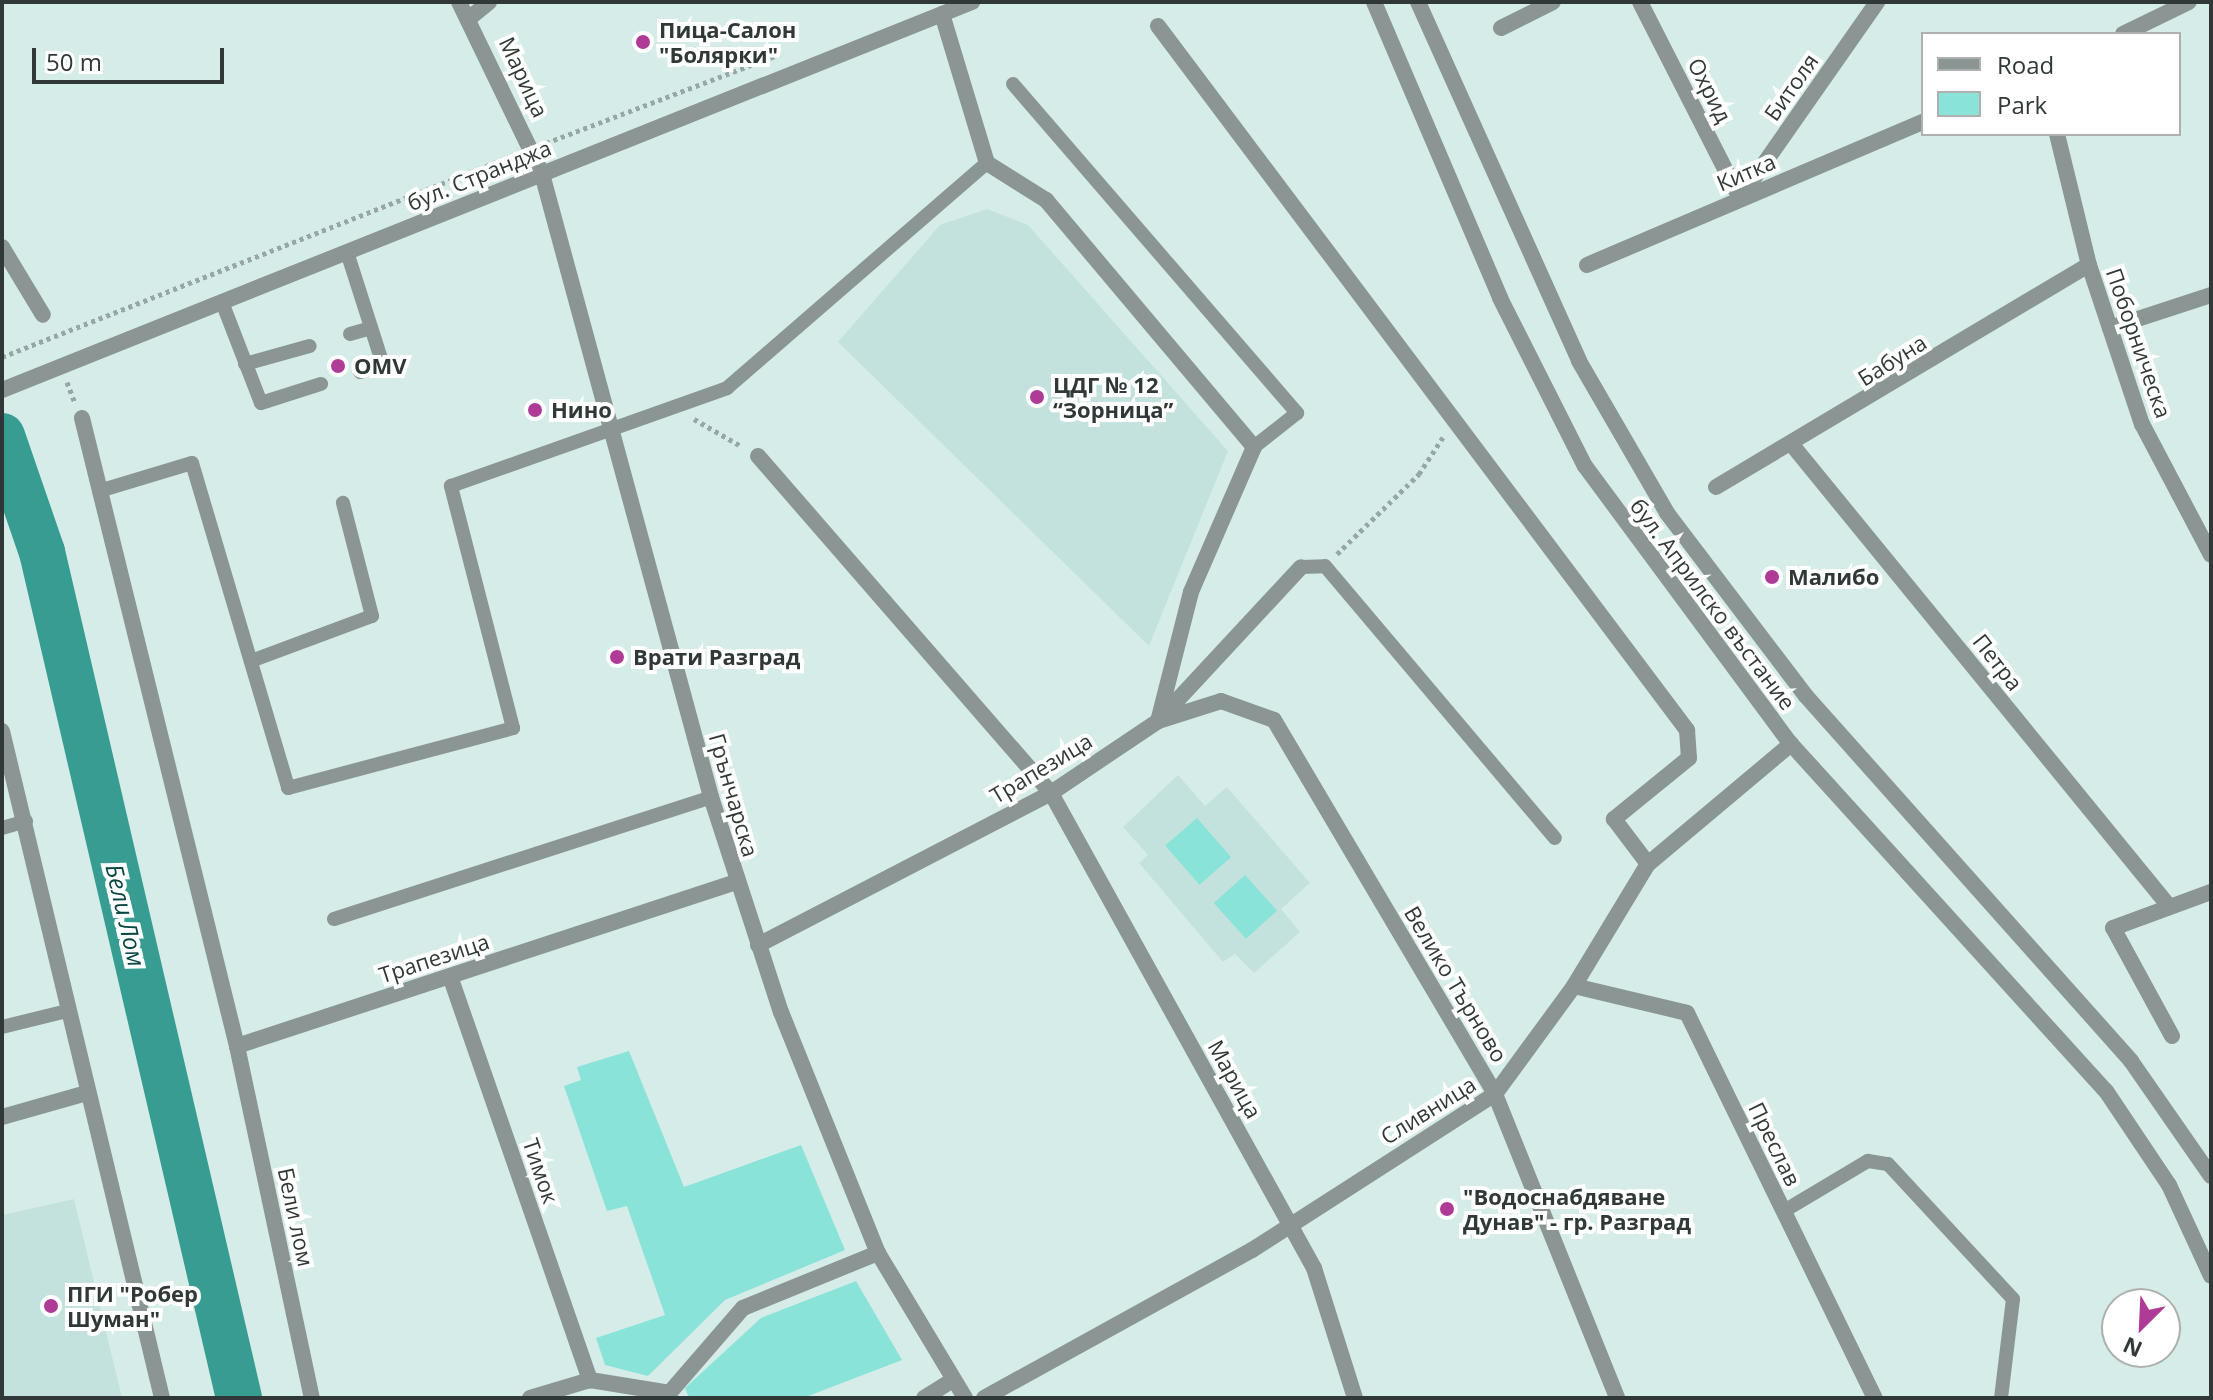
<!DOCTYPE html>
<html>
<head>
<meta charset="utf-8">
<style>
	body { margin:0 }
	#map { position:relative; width:2213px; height:1400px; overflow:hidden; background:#d6ece9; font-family:"Open Sans",sans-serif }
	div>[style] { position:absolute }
	.built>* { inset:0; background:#c3e2de }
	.green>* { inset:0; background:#8ae3d9; transform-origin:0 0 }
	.river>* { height:46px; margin:-23px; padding:0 23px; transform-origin:23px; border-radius:23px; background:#379c92 }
	.path>* { height:5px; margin-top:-2.5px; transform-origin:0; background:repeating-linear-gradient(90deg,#96a7a5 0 4px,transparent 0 8px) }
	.service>* { height:14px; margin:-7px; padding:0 7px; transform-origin:7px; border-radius:7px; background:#8b9593 }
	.minor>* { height:16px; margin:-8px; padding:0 8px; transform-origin:8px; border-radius:8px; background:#8b9593 }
	.tertiary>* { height:16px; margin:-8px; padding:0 8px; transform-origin:8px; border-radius:8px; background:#8b9593 }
	.dots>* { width:22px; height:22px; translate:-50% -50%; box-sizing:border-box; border:4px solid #fff; border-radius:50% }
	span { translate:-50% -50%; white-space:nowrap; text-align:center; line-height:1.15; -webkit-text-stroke:8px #fff; paint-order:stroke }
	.poi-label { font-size:22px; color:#313938; font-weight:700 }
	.left { translate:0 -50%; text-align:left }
	.street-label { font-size:22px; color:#313938 }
	.water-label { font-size:24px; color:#094641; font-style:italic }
	.frame { position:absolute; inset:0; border:4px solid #313938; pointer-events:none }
	.legend { position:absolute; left:1921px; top:32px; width:260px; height:104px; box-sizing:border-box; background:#fff; border:2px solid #adb0af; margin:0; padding:10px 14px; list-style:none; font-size:24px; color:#313938 }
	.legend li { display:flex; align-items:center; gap:16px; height:40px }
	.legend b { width:40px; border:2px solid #adb0af }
	.north { position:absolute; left:2101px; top:1288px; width:80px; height:80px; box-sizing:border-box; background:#fff; border:2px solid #adb0af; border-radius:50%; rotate:204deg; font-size:22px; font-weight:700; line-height:32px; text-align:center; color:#313938 }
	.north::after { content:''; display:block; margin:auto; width:28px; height:36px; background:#ae3c97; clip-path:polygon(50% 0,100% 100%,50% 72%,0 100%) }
	.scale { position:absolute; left:32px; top:48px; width:192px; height:36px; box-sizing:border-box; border:4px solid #313938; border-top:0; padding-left:10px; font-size:24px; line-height:28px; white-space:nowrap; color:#313938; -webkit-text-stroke:6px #fff; paint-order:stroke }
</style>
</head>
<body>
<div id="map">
	<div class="built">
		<i style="clip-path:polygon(987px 209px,1028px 225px,1228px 451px,1149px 646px,838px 342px,940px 225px)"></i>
		<i style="clip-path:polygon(1178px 775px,1205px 806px,1227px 787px,1310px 883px,1281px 909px,1300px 932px,1254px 973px,1235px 954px,1223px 962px,1139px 863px,1148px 855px,1123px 827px)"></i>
		<i style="clip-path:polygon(74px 1199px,122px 1398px,2px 1398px,2px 1215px)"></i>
	</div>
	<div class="green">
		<i style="left:1197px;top:818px;width:52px;height:42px;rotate:49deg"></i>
		<i style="left:1245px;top:875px;width:48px;height:42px;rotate:48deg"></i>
		<i style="clip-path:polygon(629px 1051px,684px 1187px,801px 1145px,845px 1250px,725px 1300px,648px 1376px,605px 1365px,596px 1338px,665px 1315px,627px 1206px,607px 1211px,564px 1086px,581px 1080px,577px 1067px)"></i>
		<i style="clip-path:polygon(856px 1281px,902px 1360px,803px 1398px,689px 1398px,685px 1388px,761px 1318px)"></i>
	</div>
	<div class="river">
		<i style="left:2px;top:436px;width:123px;rotate:71deg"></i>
		<i style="left:42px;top:552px;width:869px;rotate:76.89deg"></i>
	</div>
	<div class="path">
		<i style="left:546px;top:143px;width:250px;rotate:-20.8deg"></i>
		<i style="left:2px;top:357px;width:550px;rotate:-21.53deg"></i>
		<i style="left:67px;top:382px;width:22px;rotate:69deg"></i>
		<i style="left:694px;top:419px;width:54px;rotate:29.9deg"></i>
		<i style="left:1337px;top:554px;width:115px;rotate:-44.3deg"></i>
		<i style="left:1419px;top:474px;width:44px;rotate:-57deg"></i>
	</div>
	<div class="service">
		<i style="left:1013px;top:84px;width:435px;rotate:49.2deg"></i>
		<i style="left:1297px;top:413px;width:55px;rotate:141.7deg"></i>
		<i style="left:347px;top:252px;width:119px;rotate:72.3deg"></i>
		<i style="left:383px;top:365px;width:24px;rotate:163deg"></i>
		<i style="left:222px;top:302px;width:108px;rotate:68.9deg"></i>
		<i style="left:261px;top:403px;width:63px;rotate:-17.6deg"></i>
		<i style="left:350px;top:334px;width:22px;rotate:-16deg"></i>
		<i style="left:245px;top:364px;width:67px;rotate:-15.5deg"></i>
		<i style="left:99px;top:491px;width:97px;rotate:-16.8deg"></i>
		<i style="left:192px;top:463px;width:339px;rotate:73.5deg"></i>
		<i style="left:288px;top:788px;width:233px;rotate:-14.9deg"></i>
		<i style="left:513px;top:728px;width:250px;rotate:-104.4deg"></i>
		<i style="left:451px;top:486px;width:293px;rotate:-19.5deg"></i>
		<i style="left:727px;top:388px;width:344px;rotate:-40.9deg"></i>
		<i style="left:1301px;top:567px;width:24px;rotate:-2deg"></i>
		<i style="left:1325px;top:566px;width:356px;rotate:49.8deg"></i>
		<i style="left:251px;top:661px;width:129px;rotate:-20.4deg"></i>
		<i style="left:372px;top:616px;width:117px;rotate:-104.4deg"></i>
		<i style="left:2px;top:828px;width:25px;rotate:-16deg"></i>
		<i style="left:334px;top:919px;width:396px;rotate:-17.9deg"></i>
		<i style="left:2px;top:1027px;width:67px;rotate:-13.8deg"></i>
		<i style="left:1784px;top:1211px;width:98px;rotate:-30.8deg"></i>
		<i style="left:1868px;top:1161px;width:20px;rotate:9deg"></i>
		<i style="left:1888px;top:1164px;width:184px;rotate:47.2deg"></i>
		<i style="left:2013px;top:1299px;width:100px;rotate:96.9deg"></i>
	</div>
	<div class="minor">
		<i style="left:459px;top:2px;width:191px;rotate:64.2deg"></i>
		<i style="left:542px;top:174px;width:646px;rotate:74.82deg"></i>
		<i style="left:711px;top:797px;width:226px;rotate:72deg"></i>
		<i style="left:781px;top:1012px;width:260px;rotate:68.1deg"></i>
		<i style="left:878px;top:1253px;width:169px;rotate:59deg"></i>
		<i style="left:1640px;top:2px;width:220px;rotate:63deg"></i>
		<i style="left:1740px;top:198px;width:239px;rotate:-55deg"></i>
		<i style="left:942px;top:14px;width:156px;rotate:73.2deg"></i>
		<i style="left:987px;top:163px;width:70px;rotate:32.1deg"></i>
		<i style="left:1046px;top:200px;width:323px;rotate:49.9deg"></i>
		<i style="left:1254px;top:447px;width:158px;rotate:113.5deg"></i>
		<i style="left:1191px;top:592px;width:133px;rotate:104.3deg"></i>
		<i style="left:472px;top:16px;width:22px;rotate:-39deg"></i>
		<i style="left:1158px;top:26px;width:881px;rotate:53.08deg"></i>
		<i style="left:1687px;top:730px;width:28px;rotate:86deg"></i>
		<i style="left:1689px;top:758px;width:97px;rotate:140.9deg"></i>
		<i style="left:1614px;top:819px;width:56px;rotate:52.9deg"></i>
		<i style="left:1501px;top:28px;width:58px;rotate:-26.6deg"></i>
		<i style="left:2123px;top:34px;width:73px;rotate:-25.9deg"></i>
		<i style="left:2057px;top:134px;width:135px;rotate:76.3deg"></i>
		<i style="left:2089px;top:265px;width:168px;rotate:71.6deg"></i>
		<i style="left:2142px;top:424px;width:148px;rotate:62.2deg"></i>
		<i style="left:2px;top:247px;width:79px;rotate:58.9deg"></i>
		<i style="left:1587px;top:265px;width:365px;rotate:-23.1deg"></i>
		<i style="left:2110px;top:328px;width:106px;rotate:-18.1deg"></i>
		<i style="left:82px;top:418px;width:647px;rotate:76.14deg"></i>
		<i style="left:237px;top:1046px;width:360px;rotate:78deg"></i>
		<i style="left:1793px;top:446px;width:593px;rotate:50.75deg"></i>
		<i style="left:758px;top:456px;width:447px;rotate:49deg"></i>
		<i style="left:1051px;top:793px;width:543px;rotate:61.03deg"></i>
		<i style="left:1314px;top:1268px;width:136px;rotate:72.5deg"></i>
		<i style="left:1716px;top:487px;width:434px;rotate:-30.8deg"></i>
		<i style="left:1158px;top:721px;width:66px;rotate:-17.6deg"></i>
		<i style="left:1221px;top:701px;width:56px;rotate:19.7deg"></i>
		<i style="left:1274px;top:720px;width:434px;rotate:59.4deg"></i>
		<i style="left:1495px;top:1094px;width:328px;rotate:68.1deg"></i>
		<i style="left:2px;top:731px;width:686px;rotate:76.51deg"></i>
		<i style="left:758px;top:945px;width:330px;rotate:-27.4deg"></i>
		<i style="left:1051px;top:793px;width:129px;rotate:-33.9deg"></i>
		<i style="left:1158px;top:721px;width:210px;rotate:-47.1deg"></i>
		<i style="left:450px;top:976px;width:428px;rotate:70.9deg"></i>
		<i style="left:1574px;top:986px;width:116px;rotate:13.4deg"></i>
		<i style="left:1687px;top:1013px;width:428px;rotate:64deg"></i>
		<i style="left:2172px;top:1036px;width:123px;rotate:-118.6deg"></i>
		<i style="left:2113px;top:928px;width:104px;rotate:-20.2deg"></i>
		<i style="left:237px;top:1046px;width:525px;rotate:-18.19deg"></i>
		<i style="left:2px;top:1117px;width:88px;rotate:-15.8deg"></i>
		<i style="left:530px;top:1398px;width:63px;rotate:-16.7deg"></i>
		<i style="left:590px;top:1380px;width:75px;rotate:9.2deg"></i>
		<i style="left:665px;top:1398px;width:119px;rotate:-49.1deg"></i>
		<i style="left:743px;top:1308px;width:146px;rotate:-22.2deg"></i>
		<i style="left:924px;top:1398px;width:34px;rotate:-32deg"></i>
		<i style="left:984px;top:1398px;width:306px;rotate:-28.9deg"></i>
		<i style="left:1252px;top:1250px;width:289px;rotate:-32.7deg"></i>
		<i style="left:1495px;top:1094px;width:134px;rotate:-53.8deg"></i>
		<i style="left:1574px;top:986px;width:143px;rotate:-58.8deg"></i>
		<i style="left:1648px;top:864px;width:187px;rotate:-40deg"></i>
	</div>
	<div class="tertiary">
		<i style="left:1374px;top:2px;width:322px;rotate:66.9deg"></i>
		<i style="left:1500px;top:298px;width:188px;rotate:63.2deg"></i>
		<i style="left:1585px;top:466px;width:346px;rotate:53.5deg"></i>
		<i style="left:1791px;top:744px;width:469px;rotate:47.8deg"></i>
		<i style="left:2106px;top:1091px;width:113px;rotate:56.2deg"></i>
		<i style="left:2169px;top:1185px;width:100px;rotate:65.2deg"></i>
		<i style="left:1418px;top:2px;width:393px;rotate:65.8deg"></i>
		<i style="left:1579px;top:361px;width:176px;rotate:59.9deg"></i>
		<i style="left:1667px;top:513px;width:230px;rotate:52.8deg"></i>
		<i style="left:1806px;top:696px;width:489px;rotate:48.3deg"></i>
		<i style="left:2131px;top:1061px;width:140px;rotate:55.2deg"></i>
		<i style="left:2px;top:390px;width:1045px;rotate:-21.8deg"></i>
	</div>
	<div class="dots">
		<i style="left:643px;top:42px;background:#ae3c97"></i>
		<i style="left:338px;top:366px;background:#ae3c97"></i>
		<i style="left:1037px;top:397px;background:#ae3c97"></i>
		<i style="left:535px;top:410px;background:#ae3c97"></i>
		<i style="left:1772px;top:577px;background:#ae3c97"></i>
		<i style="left:617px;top:657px;background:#ae3c97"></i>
		<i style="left:1447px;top:1209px;background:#ae3c97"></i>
		<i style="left:51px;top:1306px;background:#ae3c97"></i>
	</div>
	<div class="poi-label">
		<span class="left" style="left:659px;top:42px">Пица-Салон<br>"Болярки"</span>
		<span class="left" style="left:354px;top:366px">OMV</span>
		<span class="left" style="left:1053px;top:397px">ЦДГ № 12<br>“Зорница”</span>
		<span class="left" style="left:551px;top:410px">Нино</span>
		<span class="left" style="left:1788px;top:577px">Малибо</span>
		<span class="left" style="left:633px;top:657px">Врати Разград</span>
		<span class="left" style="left:1463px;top:1209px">"Водоснабдяване<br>Дунав" - гр. Разград</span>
		<span class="left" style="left:67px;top:1306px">ПГИ "Робер<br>Шуман"</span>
	</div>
	<div class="street-label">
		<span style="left:524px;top:77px;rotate:65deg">Марица</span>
		<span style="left:1791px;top:87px;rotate:-55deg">Битоля</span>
		<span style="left:1710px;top:90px;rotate:63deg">Охрид</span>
		<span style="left:1746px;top:172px;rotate:-23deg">Китка</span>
		<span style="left:479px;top:175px;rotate:-22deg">бул. Странджа</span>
		<span style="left:2139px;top:343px;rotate:71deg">Поборническа</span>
		<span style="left:1892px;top:360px;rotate:-32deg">Бабуна</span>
		<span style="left:1713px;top:604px;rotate:53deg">бул. Априлско въстание</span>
		<span style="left:1998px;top:662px;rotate:52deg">Петра</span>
		<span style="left:1041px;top:768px;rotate:-31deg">Трапезица</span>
		<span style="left:734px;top:795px;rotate:74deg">Грънчарска</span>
		<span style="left:434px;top:958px;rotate:-18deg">Трапезица</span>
		<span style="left:1456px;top:984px;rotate:59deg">Велико Търново</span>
		<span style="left:1235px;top:1079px;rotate:61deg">Марица</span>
		<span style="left:1428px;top:1110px;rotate:-32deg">Сливница</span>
		<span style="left:1775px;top:1144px;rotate:64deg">Преслав</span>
		<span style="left:541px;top:1171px;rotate:71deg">Тимок</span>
		<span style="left:296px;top:1217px;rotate:78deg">Бели лом</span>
	</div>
	<div class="water-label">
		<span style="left:126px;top:915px;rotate:77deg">Бели Лом</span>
	</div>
	<div class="frame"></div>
	<ul class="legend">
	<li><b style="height:10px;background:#8b9593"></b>Road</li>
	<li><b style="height:22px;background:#8ae3d9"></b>Park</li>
	</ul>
	<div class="north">N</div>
	<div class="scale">50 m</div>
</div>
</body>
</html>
